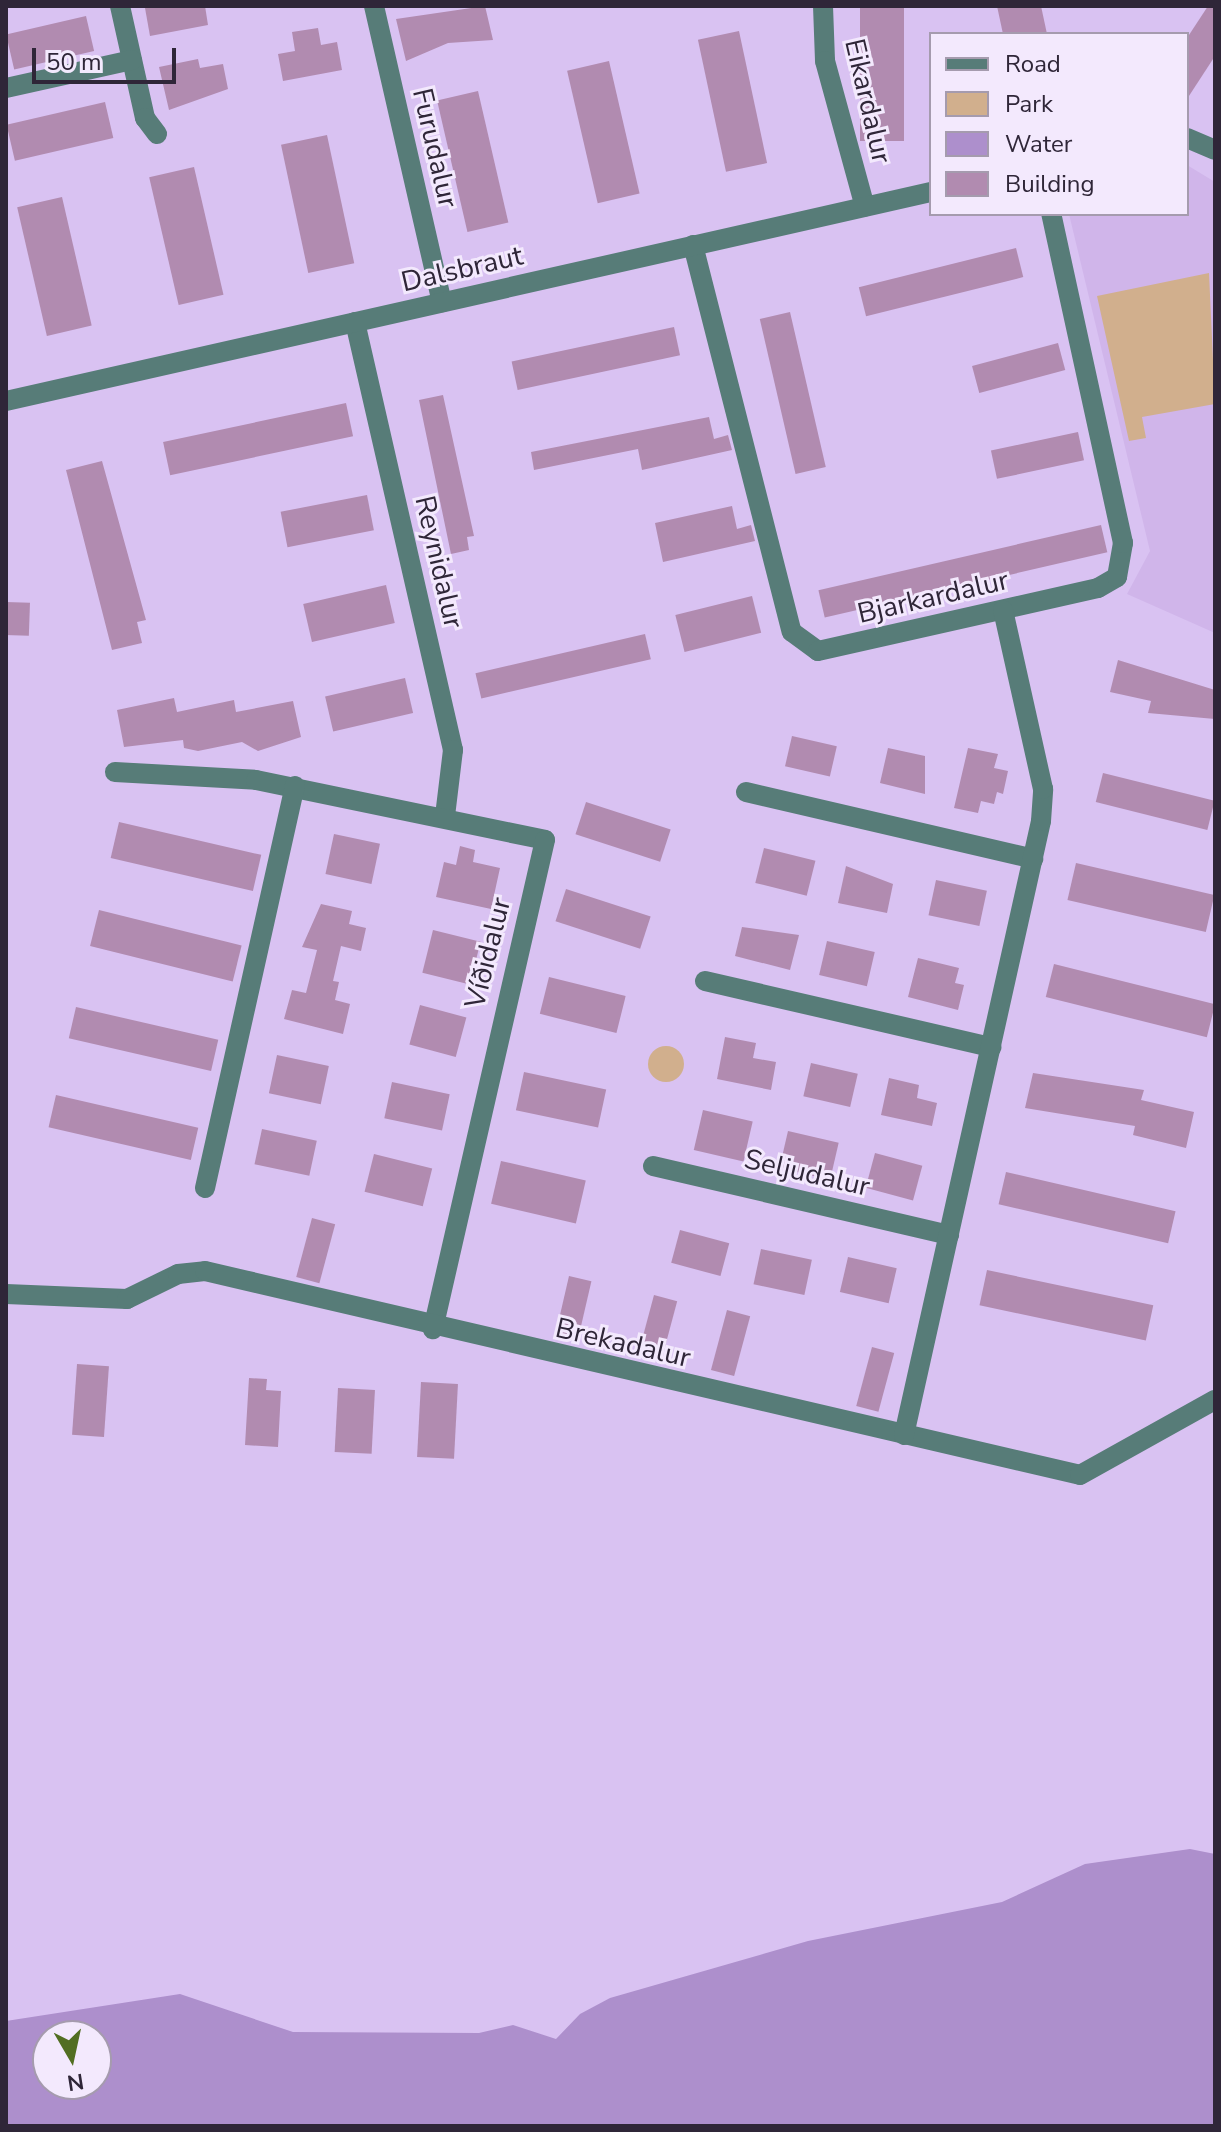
<!DOCTYPE html>
<html>
<head>
<meta charset="utf-8">
<style>
	body { margin:0 }
	#map { position:relative; width:1221px; height:2132px; overflow:hidden; background:#d9c2f2; font-family:"Nunito Sans",sans-serif }
	div>[style] { position:absolute }
	.built>* { inset:0; background:#d0b5ea }
	.green>* { inset:0; background:#d1af8d }
	.round { border-radius:50% }
	.water>* { inset:0; background:#ad8fcc }
	.building>* { inset:0; background:#b18bb0; transform-origin:0 0 }
	.minor>* { height:20px; margin:-10px; padding:0 10px; transform-origin:10px; border-radius:10px; background:#577c78 }
	span { translate:-50% -50%; white-space:nowrap; text-align:center; line-height:1.15; -webkit-text-stroke:6px #f3e9fd; paint-order:stroke }
	.street-label { font-size:28px; color:#2f2638 }
	.frame { position:absolute; inset:0; border:8px solid #2f2638; pointer-events:none }
	.legend { position:absolute; left:929px; top:32px; width:260px; height:184px; box-sizing:border-box; background:#f3e9fd; border:2px solid #a59bae; margin:0; padding:10px 14px; list-style:none; font-size:24px; color:#2f2638 }
	.legend li { display:flex; align-items:center; gap:16px; height:40px }
	.legend b { width:40px; border:2px solid #a59bae }
	.north { position:absolute; left:32px; top:2020px; width:80px; height:80px; box-sizing:border-box; background:#f3e9fd; border:2px solid #a59bae; border-radius:50%; rotate:171deg; font-size:22px; font-weight:700; line-height:32px; text-align:center; color:#2f2638 }
	.north::after { content:''; display:block; margin:auto; width:28px; height:36px; background:#526e22; clip-path:polygon(50% 0,100% 100%,50% 72%,0 100%) }
	.scale { position:absolute; left:32px; top:48px; width:144px; height:36px; box-sizing:border-box; border:4px solid #2f2638; border-top:0; padding-left:10px; font-size:24px; line-height:28px; white-space:nowrap; color:#2f2638; -webkit-text-stroke:6px #f3e9fd; paint-order:stroke }
</style>
</head>
<body>
<div id="map">
	<div class="built">
		<i style="clip-path:polygon(1187px 165px,1215px 182px,1215px 633px,1127px 594px,1150px 551px,1069px 214px,1187px 214px)"></i>
	</div>
	<div class="green">
		<i style="clip-path:polygon(1209px 273px,1215px 404px,1142px 417px,1146px 438px,1129px 441px,1097px 296px)"></i>
		<i class="round" style="left:648px;top:1046px;width:36px;height:36px"></i>
	</div>
	<div class="water">
		<i style="clip-path:polygon(evenodd,1190px 1849px,1215px 1854px,1215px 2126px,6px 2126px,6px 2021px,180px 1994px,293px 2032px,479px 2033px,513px 2025px,556px 2039px,580px 2014px,610px 1998px,808px 1941px,1002px 1902px,1085px 1864px,1190px 1849px,48px 2036px,96px 2036px,96px 2084px,48px 2084px,48px 2036px)"></i>
	</div>
	<div class="building">
		<i style="clip-path:polygon(205px 6px,208px 25px,150px 36px,145px 8px)"></i>
		<i style="clip-path:polygon(485px 6px,493px 40px,448px 43px,406px 61px,396px 19px)"></i>
		<i style="left:860px;top:6px;width:44px;height:135px"></i>
		<i style="clip-path:polygon(997px 6px,1041px 6px,1047px 34px,1003px 34px)"></i>
		<i style="clip-path:polygon(1208px 6px,1215px 6px,1215px 56px,1187px 99px,1187px 38px)"></i>
		<i style="left:86px;top:16px;width:36px;height:82px;rotate:77deg"></i>
		<i style="clip-path:polygon(318px 28px,321px 45px,337px 42px,342px 70px,283px 81px,278px 54px,295px 51px,292px 32px)"></i>
		<i style="left:739px;top:31px;width:135px;height:42px;rotate:78deg"></i>
		<i style="clip-path:polygon(198px 59px,200px 68px,223px 64px,228px 89px,169px 110px,159px 67px)"></i>
		<i style="left:609px;top:61px;width:136px;height:43px;rotate:77deg"></i>
		<i style="left:478px;top:91px;width:135px;height:42px;rotate:77deg"></i>
		<i style="left:105px;top:102px;width:37px;height:101px;rotate:77deg"></i>
		<i style="left:327px;top:135px;width:131px;height:47px;rotate:78deg"></i>
		<i style="left:194px;top:167px;width:131px;height:46px;rotate:77deg"></i>
		<i style="left:62px;top:197px;width:132px;height:46px;rotate:77deg"></i>
		<i style="left:1016px;top:248px;width:30px;height:162px;rotate:76deg"></i>
		<i style="left:790px;top:312px;width:159px;height:31px;rotate:77deg"></i>
		<i style="left:674px;top:327px;width:29px;height:166px;rotate:78deg"></i>
		<i style="left:1058px;top:343px;width:28px;height:89px;rotate:75deg"></i>
		<i style="clip-path:polygon(443px 395px,474px 536px,467px 537px,469px 550px,451px 554px,419px 400px)"></i>
		<i style="left:346px;top:403px;width:34px;height:187px;rotate:78deg"></i>
		<i style="clip-path:polygon(709px 417px,714px 439px,728px 435px,732px 450px,642px 470px,638px 449px,534px 470px,531px 452px)"></i>
		<i style="left:1078px;top:432px;width:29px;height:89px;rotate:78deg"></i>
		<i style="clip-path:polygon(102px 461px,146px 620px,137px 622px,142px 643px,112px 650px,66px 470px)"></i>
		<i style="left:367px;top:495px;width:36px;height:88px;rotate:79deg"></i>
		<i style="clip-path:polygon(732px 506px,737px 529px,751px 525px,755px 541px,663px 562px,655px 523px)"></i>
		<i style="left:1101px;top:525px;width:28px;height:290px;rotate:77deg"></i>
		<i style="left:386px;top:585px;width:39px;height:85px;rotate:77deg"></i>
		<i style="left:752px;top:596px;width:38px;height:79px;rotate:76deg"></i>
		<i style="left:6px;top:602px;width:24px;height:33px;rotate:2deg"></i>
		<i style="left:645px;top:634px;width:26px;height:174px;rotate:77deg"></i>
		<i style="clip-path:polygon(1118px 660px,1215px 690px,1215px 719px,1148px 713px,1151px 701px,1110px 692px)"></i>
		<i style="left:405px;top:678px;width:36px;height:82px;rotate:77deg"></i>
		<i style="clip-path:polygon(174px 698px,177px 712px,234px 700px,236px 712px,293px 701px,301px 737px,258px 751px,242px 742px,198px 751px,184px 748px,183px 740px,124px 747px,117px 710px)"></i>
		<i style="left:792px;top:736px;width:46px;height:31px;rotate:13deg"></i>
		<i style="clip-path:polygon(888px 748px,925px 756px,925px 794px,880px 783px)"></i>
		<i style="clip-path:polygon(968px 748px,998px 754px,994px 768px,1008px 771px,1003px 794px,997px 792px,994px 804px,981px 801px,978px 813px,954px 808px)"></i>
		<i style="left:1103px;top:773px;width:115px;height:30px;rotate:14deg"></i>
		<i style="left:586px;top:802px;width:89px;height:34px;rotate:18deg"></i>
		<i style="left:119px;top:822px;width:146px;height:37px;rotate:13deg"></i>
		<i style="left:334px;top:834px;width:47px;height:41px;rotate:12deg"></i>
		<i style="clip-path:polygon(460px 846px,475px 850px,473px 862px,500px 868px,491px 909px,436px 897px,444px 862px,456px 865px)"></i>
		<i style="left:764px;top:848px;width:53px;height:36px;rotate:14deg"></i>
		<i style="left:1076px;top:863px;width:142px;height:38px;rotate:13deg"></i>
		<i style="clip-path:polygon(846px 866px,893px 884px,887px 913px,838px 903px)"></i>
		<i style="left:936px;top:880px;width:52px;height:36px;rotate:12deg"></i>
		<i style="left:566px;top:889px;width:89px;height:34px;rotate:18deg"></i>
		<i style="clip-path:polygon(321px 904px,352px 911px,349px 924px,366px 928px,361px 951px,341px 946px,333px 981px,339px 982px,335px 1000px,350px 1004px,343px 1034px,284px 1019px,292px 990px,306px 993px,317px 950px,302px 947px)"></i>
		<i style="left:99px;top:910px;width:147px;height:37px;rotate:14deg"></i>
		<i style="clip-path:polygon(742px 927px,799px 935px,790px 970px,735px 956px)"></i>
		<i style="left:433px;top:930px;width:49px;height:44px;rotate:14deg"></i>
		<i style="left:827px;top:941px;width:49px;height:35px;rotate:13deg"></i>
		<i style="clip-path:polygon(918px 958px,959px 968px,955px 983px,964px 985px,958px 1010px,908px 997px)"></i>
		<i style="left:1054px;top:964px;width:166px;height:34px;rotate:14deg"></i>
		<i style="left:549px;top:977px;width:79px;height:38px;rotate:14deg"></i>
		<i style="left:420px;top:1005px;width:48px;height:41px;rotate:15deg"></i>
		<i style="left:76px;top:1007px;width:146px;height:32px;rotate:13deg"></i>
		<i style="clip-path:polygon(725px 1037px,756px 1043px,753px 1058px,776px 1062px,771px 1090px,717px 1079px)"></i>
		<i style="left:277px;top:1055px;width:53px;height:39px;rotate:12deg"></i>
		<i style="left:811px;top:1063px;width:48px;height:34px;rotate:13deg"></i>
		<i style="left:524px;top:1072px;width:84px;height:39px;rotate:12deg"></i>
		<i style="clip-path:polygon(1033px 1073px,1144px 1090px,1141px 1100px,1194px 1112px,1186px 1148px,1133px 1135px,1135px 1126px,1025px 1108px)"></i>
		<i style="clip-path:polygon(889px 1078px,919px 1085px,917px 1098px,937px 1103px,932px 1126px,881px 1115px)"></i>
		<i style="left:392px;top:1082px;width:59px;height:37px;rotate:12deg"></i>
		<i style="left:56px;top:1095px;width:146px;height:33px;rotate:13deg"></i>
		<i style="left:703px;top:1110px;width:51px;height:41px;rotate:13deg"></i>
		<i style="left:262px;top:1129px;width:56px;height:36px;rotate:12deg"></i>
		<i style="left:788px;top:1131px;width:52px;height:38px;rotate:13deg"></i>
		<i style="left:875px;top:1153px;width:49px;height:36px;rotate:15deg"></i>
		<i style="left:374px;top:1154px;width:60px;height:39px;rotate:14deg"></i>
		<i style="left:501px;top:1161px;width:87px;height:44px;rotate:13deg"></i>
		<i style="left:1006px;top:1172px;width:174px;height:33px;rotate:13deg"></i>
		<i style="left:312px;top:1218px;width:24px;height:61px;rotate:15deg"></i>
		<i style="left:680px;top:1230px;width:51px;height:34px;rotate:15deg"></i>
		<i style="left:761px;top:1249px;width:52px;height:36px;rotate:12deg"></i>
		<i style="left:848px;top:1257px;width:50px;height:36px;rotate:13deg"></i>
		<i style="left:987px;top:1270px;width:170px;height:36px;rotate:12deg"></i>
		<i style="left:569px;top:1276px;width:23px;height:61px;rotate:13deg"></i>
		<i style="left:654px;top:1295px;width:24px;height:61px;rotate:15deg"></i>
		<i style="left:727px;top:1310px;width:24px;height:62px;rotate:15deg"></i>
		<i style="left:872px;top:1347px;width:23px;height:61px;rotate:15deg"></i>
		<i style="left:77px;top:1364px;width:32px;height:71px;rotate:4deg"></i>
		<i style="clip-path:polygon(249px 1378px,267px 1379px,266px 1390px,281px 1391px,278px 1447px,245px 1445px)"></i>
		<i style="left:421px;top:1382px;width:37px;height:75px;rotate:3deg"></i>
		<i style="left:338px;top:1388px;width:37px;height:64px;rotate:3deg"></i>
	</div>
	<div class="minor">
		<i style="left:120px;top:6px;width:115px;rotate:77.4deg"></i>
		<i style="left:145px;top:118px;width:20px;rotate:53deg"></i>
		<i style="left:374px;top:6px;width:304px;rotate:77.1deg"></i>
		<i style="left:823px;top:6px;width:55px;rotate:87.9deg"></i>
		<i style="left:825px;top:61px;width:151px;rotate:74.7deg"></i>
		<i style="left:6px;top:88px;width:129px;rotate:-12.5deg"></i>
		<i style="left:1187px;top:138px;width:30px;rotate:23deg"></i>
		<i style="left:693px;top:245px;width:399px;rotate:75.7deg"></i>
		<i style="left:792px;top:632px;width:32px;rotate:36deg"></i>
		<i style="left:818px;top:651px;width:287px;rotate:-12.7deg"></i>
		<i style="left:1098px;top:588px;width:22px;rotate:-30deg"></i>
		<i style="left:1117px;top:577px;width:35px;rotate:-80deg"></i>
		<i style="left:1123px;top:543px;width:337px;rotate:-102.3deg"></i>
		<i style="left:355px;top:322px;width:439px;rotate:77.1deg"></i>
		<i style="left:453px;top:750px;width:66px;rotate:96.9deg"></i>
		<i style="left:6px;top:401px;width:948px;rotate:-12.73deg"></i>
		<i style="left:115px;top:772px;width:141px;rotate:3.2deg"></i>
		<i style="left:256px;top:780px;width:295px;rotate:11.7deg"></i>
		<i style="left:545px;top:840px;width:502px;rotate:102.9deg"></i>
		<i style="left:746px;top:792px;width:295px;rotate:13.1deg"></i>
		<i style="left:705px;top:981px;width:294px;rotate:13deg"></i>
		<i style="left:653px;top:1166px;width:304px;rotate:13.1deg"></i>
		<i style="left:205px;top:1188px;width:412px;rotate:-77.4deg"></i>
		<i style="left:6px;top:1294px;width:121px;rotate:2.4deg"></i>
		<i style="left:127px;top:1299px;width:57px;rotate:-26.1deg"></i>
		<i style="left:178px;top:1274px;width:27px;rotate:-6deg"></i>
		<i style="left:205px;top:1271px;width:898px;rotate:13.12deg"></i>
		<i style="left:1080px;top:1475px;width:154px;rotate:-29.1deg"></i>
		<i style="left:904px;top:1435px;width:629px;rotate:-77.42deg"></i>
		<i style="left:1041px;top:821px;width:32px;rotate:-86deg"></i>
		<i style="left:1043px;top:789px;width:183px;rotate:-102.6deg"></i>
	</div>
	<div class="street-label">
		<span style="left:868px;top:101px;rotate:77deg">Eikardalur</span>
		<span style="left:435px;top:148px;rotate:77deg">Furudalur</span>
		<span style="left:462px;top:269px;rotate:-13deg">Dalsbraut</span>
		<span style="left:439px;top:562px;rotate:77deg">Reynidalur</span>
		<span style="left:933px;top:597px;rotate:-13deg">Bjarkardalur</span>
		<span style="left:488px;top:953px;rotate:-76deg">Víðidalur</span>
		<span style="left:807px;top:1173px;rotate:13deg">Seljudalur</span>
		<span style="left:623px;top:1343px;rotate:13deg">Brekadalur</span>
	</div>
	<div class="frame"></div>
	<ul class="legend">
	<li><b style="height:10px;background:#577c78"></b>Road</li>
	<li><b style="height:22px;background:#d1af8d"></b>Park</li>
	<li><b style="height:22px;background:#ad8fcc"></b>Water</li>
	<li><b style="height:22px;background:#b18bb0"></b>Building</li>
	</ul>
	<div class="north">N</div>
	<div class="scale">50 m</div>
</div>
</body>
</html>
